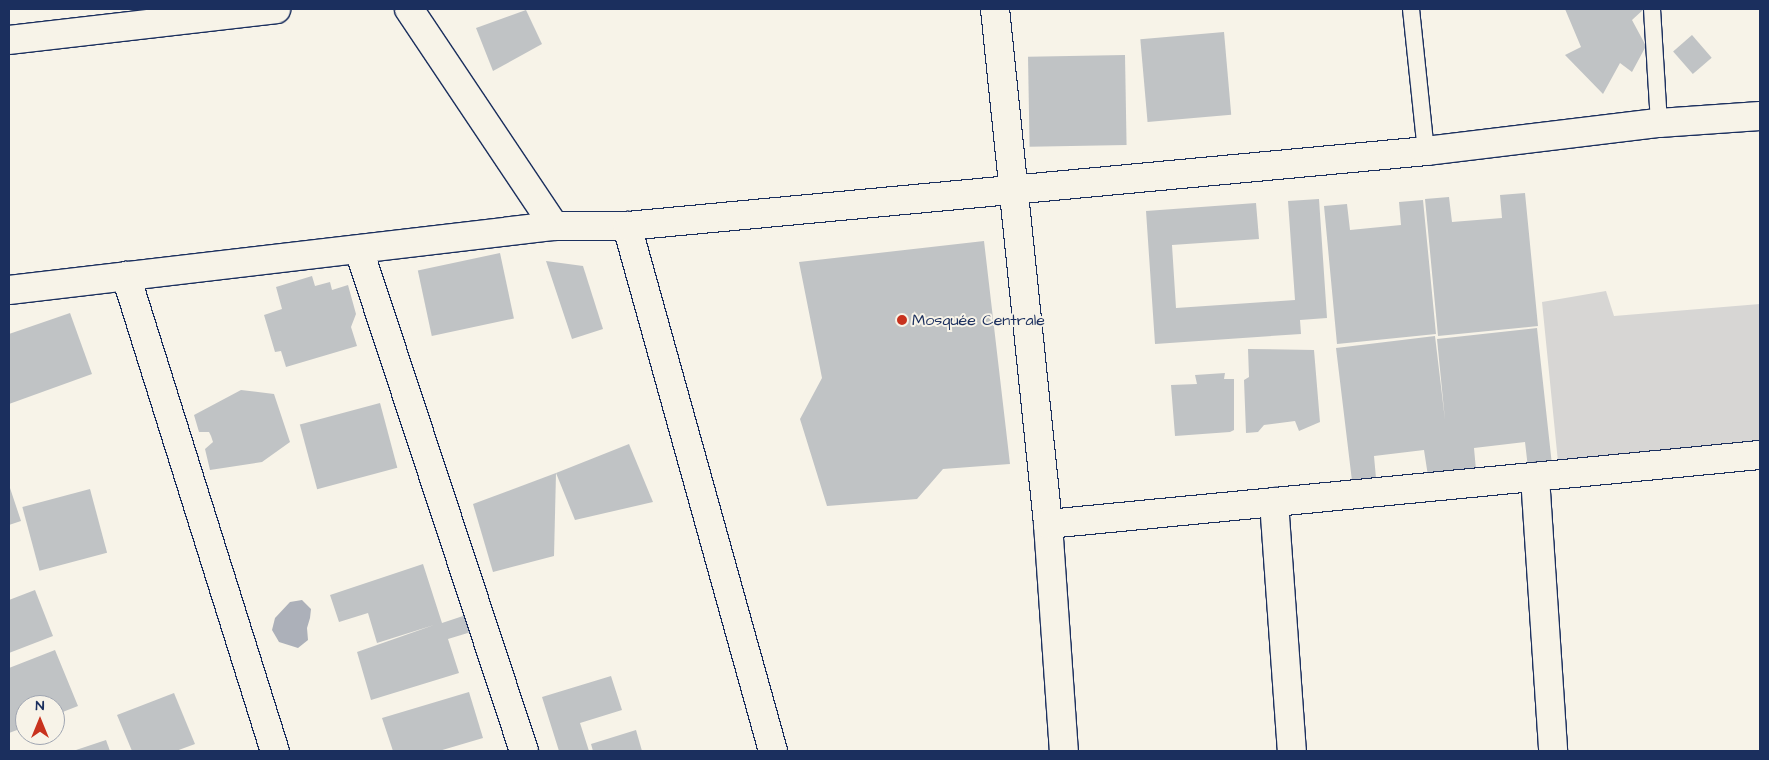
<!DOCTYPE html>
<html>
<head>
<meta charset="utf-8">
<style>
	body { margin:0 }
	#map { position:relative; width:1769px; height:760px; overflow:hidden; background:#f7f3e8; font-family:"Architects Daughter",sans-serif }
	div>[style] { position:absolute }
	.green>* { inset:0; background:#d7d6d4 }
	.water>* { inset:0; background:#acb0b9 }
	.building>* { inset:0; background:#c0c3c5; transform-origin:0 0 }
	.roads { filter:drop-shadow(1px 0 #1b2f5e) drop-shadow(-1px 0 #1b2f5e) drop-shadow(0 1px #1b2f5e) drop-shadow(0 -1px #1b2f5e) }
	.service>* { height:16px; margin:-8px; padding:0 8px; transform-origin:8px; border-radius:8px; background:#f7f3e8 }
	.minor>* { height:28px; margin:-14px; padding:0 14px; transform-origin:14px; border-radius:14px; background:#f7f3e8 }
	.dots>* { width:14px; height:14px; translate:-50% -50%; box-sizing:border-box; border:2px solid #f7f3e8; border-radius:50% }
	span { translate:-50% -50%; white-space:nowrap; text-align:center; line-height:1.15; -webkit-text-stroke:4px #f7f3e8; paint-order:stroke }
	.poi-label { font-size:16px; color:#1b2f5e }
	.left { translate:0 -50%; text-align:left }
	.frame { position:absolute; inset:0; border:10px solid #1b2f5e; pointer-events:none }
	.north { position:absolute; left:15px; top:695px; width:50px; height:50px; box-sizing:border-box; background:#f7f3e8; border:1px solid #9fa5b1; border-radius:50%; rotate:0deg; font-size:14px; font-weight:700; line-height:20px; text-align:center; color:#1b2f5e }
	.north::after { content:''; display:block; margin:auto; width:18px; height:22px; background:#c8321e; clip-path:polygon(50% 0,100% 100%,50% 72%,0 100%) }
</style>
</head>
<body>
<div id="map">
	<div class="green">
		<i style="clip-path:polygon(1606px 291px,1614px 316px,1760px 304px,1760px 441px,1558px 462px,1542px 302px)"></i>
	</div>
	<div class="water">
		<i style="clip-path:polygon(302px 600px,311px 609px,310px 618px,307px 628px,308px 640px,298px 648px,279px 642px,272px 630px,275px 618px,290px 602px)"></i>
	</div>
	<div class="building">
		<i style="clip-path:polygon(1565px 9px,1644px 9px,1632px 20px,1646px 46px,1632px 72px,1620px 63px,1603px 94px,1565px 55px,1581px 47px)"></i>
		<i style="clip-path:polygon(526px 10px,542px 44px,493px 71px,476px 28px)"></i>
		<i style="left:1224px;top:32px;width:83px;height:84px;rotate:85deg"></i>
		<i style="left:1692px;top:35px;width:30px;height:25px;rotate:49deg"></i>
		<i style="left:1125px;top:55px;width:90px;height:97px;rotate:89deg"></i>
		<i style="clip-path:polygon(1525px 193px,1538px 326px,1438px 336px,1425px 199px,1449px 197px,1452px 222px,1502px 218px,1500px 195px)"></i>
		<i style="clip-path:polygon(1319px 199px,1327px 318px,1300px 320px,1301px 334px,1155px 344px,1146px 211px,1256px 203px,1259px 239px,1172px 245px,1176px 308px,1295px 300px,1288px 201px)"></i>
		<i style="clip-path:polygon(1423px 200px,1436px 334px,1337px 344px,1324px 206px,1347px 204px,1350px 230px,1401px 225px,1399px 202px)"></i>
		<i style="clip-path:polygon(984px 241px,1010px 464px,943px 469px,917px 499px,827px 506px,800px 419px,822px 378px,799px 262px)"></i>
		<i style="left:500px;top:253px;width:67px;height:84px;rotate:78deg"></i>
		<i style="clip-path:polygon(546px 261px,583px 266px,603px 329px,572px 339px)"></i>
		<i style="clip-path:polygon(312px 276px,315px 286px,330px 282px,332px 290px,348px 285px,356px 314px,351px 327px,357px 346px,286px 367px,281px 351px,275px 352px,264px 315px,282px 309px,276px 287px)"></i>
		<i style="clip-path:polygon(70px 313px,92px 374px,9px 404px,9px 334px)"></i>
		<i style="clip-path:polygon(1537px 328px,1552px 465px,1528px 468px,1525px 442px,1474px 448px,1476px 470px,1428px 476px,1424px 450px,1374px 456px,1376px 478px,1352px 481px,1336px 348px,1435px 336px,1445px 420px,1437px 339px)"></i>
		<i style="clip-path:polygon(1248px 349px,1314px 350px,1320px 422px,1299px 431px,1295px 421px,1264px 425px,1258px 432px,1246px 433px,1244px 380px,1249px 377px)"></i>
		<i style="clip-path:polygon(1225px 373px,1224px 379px,1234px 379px,1234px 430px,1230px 432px,1175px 436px,1171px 385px,1197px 384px,1195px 375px)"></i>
		<i style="clip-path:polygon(241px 390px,274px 394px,290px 442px,262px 462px,210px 470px,205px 449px,213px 442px,211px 436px,209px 432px,199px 432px,194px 415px)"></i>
		<i style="left:380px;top:403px;width:67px;height:83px;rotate:75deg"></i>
		<i style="clip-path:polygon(629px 444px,653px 502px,575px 520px,556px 473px)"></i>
		<i style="clip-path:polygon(556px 473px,554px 556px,493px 572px,473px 504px)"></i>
		<i style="clip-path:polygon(9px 485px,21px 521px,9px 525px)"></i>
		<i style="left:90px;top:489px;width:66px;height:70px;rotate:75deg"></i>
		<i style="clip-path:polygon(423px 564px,442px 623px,466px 615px,471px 632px,448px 639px,459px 673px,371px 700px,357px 652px,434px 625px,377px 643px,368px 613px,339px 622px,330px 595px)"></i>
		<i style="clip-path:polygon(35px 590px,53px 636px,9px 653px,9px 600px)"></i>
		<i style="clip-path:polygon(55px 650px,78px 706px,55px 715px,55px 705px,25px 705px,25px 727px,9px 733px,9px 668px)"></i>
		<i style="clip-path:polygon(611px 676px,622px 710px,580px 723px,589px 751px,559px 751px,542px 697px)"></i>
		<i style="clip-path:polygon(469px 692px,483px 738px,439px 751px,393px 751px,382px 718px)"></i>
		<i style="clip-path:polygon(174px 693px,195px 744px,176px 751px,132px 751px,117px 715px)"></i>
		<i style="clip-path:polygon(636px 730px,642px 751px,593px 751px,591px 744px)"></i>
		<i style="clip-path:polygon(106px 740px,110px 751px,73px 751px)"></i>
	</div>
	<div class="roads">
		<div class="service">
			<i style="left:1411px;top:9px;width:143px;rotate:84deg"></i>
			<i style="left:1652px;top:9px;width:114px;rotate:86.5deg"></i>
		</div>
		<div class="minor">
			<i style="left:409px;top:9px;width:261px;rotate:56.2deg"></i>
			<i style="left:995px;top:9px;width:518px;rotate:84.12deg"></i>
			<i style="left:1048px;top:524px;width:228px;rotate:86deg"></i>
			<i style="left:9px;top:40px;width:269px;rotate:-6.6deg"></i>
			<i style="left:627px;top:226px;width:545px;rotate:74.46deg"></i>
			<i style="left:359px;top:250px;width:527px;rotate:71.77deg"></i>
			<i style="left:126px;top:276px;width:498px;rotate:72.6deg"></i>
			<i style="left:9px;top:290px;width:549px;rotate:-6.7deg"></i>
			<i style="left:554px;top:226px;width:73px"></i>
			<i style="left:627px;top:226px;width:803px;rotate:-5.36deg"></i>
			<i style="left:1426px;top:151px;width:235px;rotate:-6.9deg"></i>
			<i style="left:1659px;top:123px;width:101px;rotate:-4deg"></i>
			<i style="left:1535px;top:477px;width:275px;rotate:86.2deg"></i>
			<i style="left:1274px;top:502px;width:250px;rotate:85.9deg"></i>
			<i style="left:1048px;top:524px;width:715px;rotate:-5.54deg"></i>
		</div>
	</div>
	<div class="dots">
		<i style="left:902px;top:320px;background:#c8321e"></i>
	</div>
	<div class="poi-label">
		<span class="left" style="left:912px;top:320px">Mosquée Centrale</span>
	</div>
	<div class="frame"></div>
	<div class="north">N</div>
</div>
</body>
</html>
